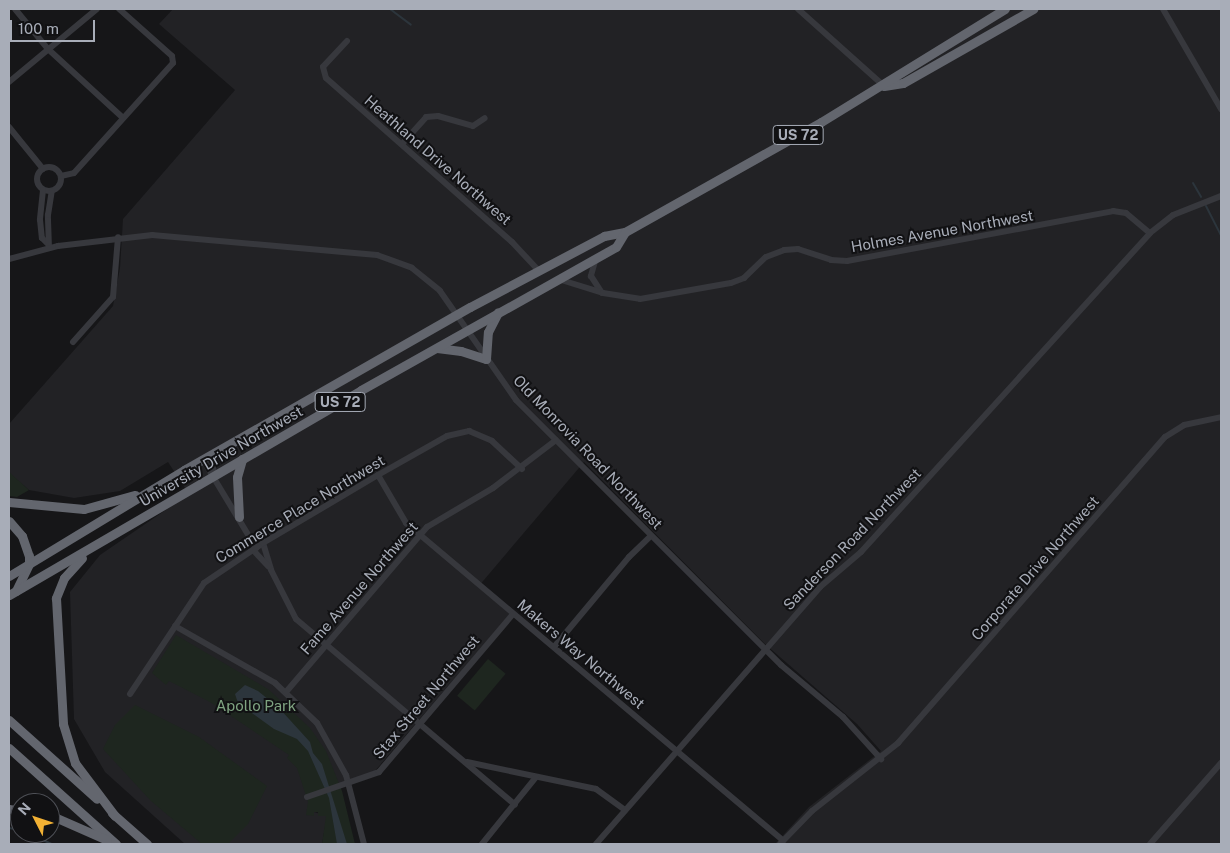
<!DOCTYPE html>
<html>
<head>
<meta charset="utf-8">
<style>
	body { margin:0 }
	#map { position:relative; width:1230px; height:853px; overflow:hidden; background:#161618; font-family:"Public Sans",sans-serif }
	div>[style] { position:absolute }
	.built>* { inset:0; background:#222225 }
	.green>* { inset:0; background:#1e261f; transform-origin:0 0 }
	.water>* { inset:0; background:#2c353c }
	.stream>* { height:2px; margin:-1px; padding:0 1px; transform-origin:1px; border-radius:1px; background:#2c353c }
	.minor>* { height:6px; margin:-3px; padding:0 3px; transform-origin:3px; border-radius:3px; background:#37383d }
	.minor>.ring { margin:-3px; padding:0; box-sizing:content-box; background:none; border:6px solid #37383d; border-radius:50% }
	.highway>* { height:9px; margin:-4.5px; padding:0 4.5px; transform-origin:4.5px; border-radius:4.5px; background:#63666e }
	span { translate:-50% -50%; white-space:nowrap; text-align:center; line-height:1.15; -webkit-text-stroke:4px #111113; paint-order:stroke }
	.shield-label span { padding:1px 4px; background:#111113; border:1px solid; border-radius:4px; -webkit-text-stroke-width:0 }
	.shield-label { font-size:14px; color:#a8adb8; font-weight:700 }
	.street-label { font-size:15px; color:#a8adb8 }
	.park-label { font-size:15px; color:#7fa381 }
	.frame { position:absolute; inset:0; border:10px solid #a8adb8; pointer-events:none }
	.north { position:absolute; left:10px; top:793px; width:50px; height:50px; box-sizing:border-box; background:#111113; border:1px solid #4d4f55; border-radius:50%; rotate:311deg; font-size:14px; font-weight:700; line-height:20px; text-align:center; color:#a8adb8 }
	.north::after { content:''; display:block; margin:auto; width:18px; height:22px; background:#f2b134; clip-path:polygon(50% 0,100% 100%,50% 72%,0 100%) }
	.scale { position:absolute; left:10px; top:20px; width:85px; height:22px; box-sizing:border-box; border:2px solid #a8adb8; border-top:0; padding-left:6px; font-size:15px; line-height:18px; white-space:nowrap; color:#a8adb8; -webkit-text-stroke:4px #111113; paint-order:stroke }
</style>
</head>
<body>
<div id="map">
	<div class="built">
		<i style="clip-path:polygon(173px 9px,1221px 9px,1221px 844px,775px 844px,809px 807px,881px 751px,857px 724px,765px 644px,584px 462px,478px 587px,510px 614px,374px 772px,306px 795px,314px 812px,327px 816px,322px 844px,185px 844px,105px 772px,74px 719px,70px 592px,100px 555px,189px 494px,168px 462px,120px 491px,74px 498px,29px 490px,9px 473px,9px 424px,113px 306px,120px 268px,123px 219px,235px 90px,159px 24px)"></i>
	</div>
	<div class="green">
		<i style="clip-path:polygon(9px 472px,29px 490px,17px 497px,9px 496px)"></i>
		<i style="clip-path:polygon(176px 635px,268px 689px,310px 728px,326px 751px,342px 791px,355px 844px,322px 844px,326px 816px,318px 816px,318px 812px,314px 812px,314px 816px,306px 815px,308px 802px,297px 768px,287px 758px,289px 755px,210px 702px,169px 681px,166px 685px,152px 673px)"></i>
		<i style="left:488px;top:659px;width:23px;height:48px;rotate:40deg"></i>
		<i style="clip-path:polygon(135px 705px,199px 737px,267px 786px,248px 824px,228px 844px,202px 844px,151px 801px,103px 749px,115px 725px)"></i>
	</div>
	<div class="water">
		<i style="clip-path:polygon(245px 685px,258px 691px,279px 708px,310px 742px,313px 753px,322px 764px,347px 844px,337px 844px,329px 798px,308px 751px,297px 739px,274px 729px,238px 703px,235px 694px)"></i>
	</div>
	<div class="stream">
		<i style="left:390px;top:9px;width:26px;rotate:37deg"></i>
		<i style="left:1193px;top:183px;width:16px;rotate:60deg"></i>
		<i style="left:1206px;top:206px;width:33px;rotate:63deg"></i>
		<i style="left:9px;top:828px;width:11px;rotate:10deg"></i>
		<i style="left:28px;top:833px;width:26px;rotate:25deg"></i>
	</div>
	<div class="minor">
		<i style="left:15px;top:9px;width:52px;rotate:50.5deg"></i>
		<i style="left:48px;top:49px;width:102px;rotate:42.6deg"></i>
		<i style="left:798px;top:9px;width:115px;rotate:41.8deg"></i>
		<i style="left:1163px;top:9px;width:116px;rotate:59.9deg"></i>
		<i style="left:347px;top:41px;width:35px;rotate:133deg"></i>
		<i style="left:323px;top:67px;width:11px;rotate:75deg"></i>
		<i style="left:326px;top:78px;width:248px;rotate:41.4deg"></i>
		<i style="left:512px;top:242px;width:38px;rotate:47deg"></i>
		<i style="left:9px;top:82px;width:114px;rotate:-39.7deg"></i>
		<i style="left:9px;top:127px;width:54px;rotate:51deg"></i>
		<i style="left:402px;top:144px;width:36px;rotate:-48deg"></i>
		<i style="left:426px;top:117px;width:12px;rotate:-5deg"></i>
		<i style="left:438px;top:116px;width:36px;rotate:16deg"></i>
		<i style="left:473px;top:126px;width:14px;rotate:-34deg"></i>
		<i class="ring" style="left:37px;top:167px;width:18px;height:18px"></i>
		<i style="left:61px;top:176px;width:13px;rotate:-13deg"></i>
		<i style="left:74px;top:173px;width:148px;rotate:-48deg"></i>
		<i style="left:173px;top:63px;width:7px;rotate:-98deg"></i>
		<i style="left:172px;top:56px;width:71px;rotate:-138.4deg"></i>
		<i style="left:43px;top:190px;width:30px;rotate:96deg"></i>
		<i style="left:40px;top:220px;width:18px;rotate:84deg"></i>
		<i style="left:42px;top:238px;width:8px;rotate:45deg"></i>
		<i style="left:49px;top:248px;width:33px;rotate:-92deg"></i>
		<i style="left:48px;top:215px;width:24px;rotate:-81deg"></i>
		<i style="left:596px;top:258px;width:19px;rotate:106deg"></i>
		<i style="left:591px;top:276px;width:20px;rotate:57deg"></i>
		<i style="left:9px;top:259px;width:51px;rotate:-14.9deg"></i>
		<i style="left:58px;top:246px;width:95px;rotate:-6.7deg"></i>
		<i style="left:152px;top:235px;width:226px;rotate:5.1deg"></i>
		<i style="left:377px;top:255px;width:37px;rotate:20deg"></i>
		<i style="left:412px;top:268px;width:36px;rotate:39deg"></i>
		<i style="left:440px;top:291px;width:133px;rotate:55.1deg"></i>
		<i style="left:516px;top:400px;width:375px;rotate:45deg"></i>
		<i style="left:781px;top:665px;width:81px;rotate:40deg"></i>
		<i style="left:843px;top:717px;width:57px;rotate:47.9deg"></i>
		<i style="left:558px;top:279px;width:47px;rotate:17.3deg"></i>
		<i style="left:603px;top:293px;width:37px;rotate:9deg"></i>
		<i style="left:640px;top:299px;width:92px;rotate:-10deg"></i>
		<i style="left:731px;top:283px;width:14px;rotate:-21deg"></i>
		<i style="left:744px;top:278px;width:30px;rotate:-44deg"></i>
		<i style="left:766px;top:257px;width:19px;rotate:-21deg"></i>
		<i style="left:784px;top:250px;width:14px;rotate:-4deg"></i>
		<i style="left:798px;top:249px;width:35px;rotate:18deg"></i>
		<i style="left:831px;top:260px;width:16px;rotate:4deg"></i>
		<i style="left:847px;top:261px;width:271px;rotate:-10.6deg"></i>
		<i style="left:1113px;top:211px;width:13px;rotate:9deg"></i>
		<i style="left:1126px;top:213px;width:31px;rotate:40deg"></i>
		<i style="left:73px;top:342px;width:60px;rotate:-48.4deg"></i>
		<i style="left:113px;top:297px;width:60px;rotate:-85.2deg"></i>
		<i style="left:211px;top:456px;width:17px;rotate:80deg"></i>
		<i style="left:203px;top:460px;width:103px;rotate:58.9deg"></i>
		<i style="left:378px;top:475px;width:56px;rotate:59.7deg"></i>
		<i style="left:406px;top:523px;width:493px;rotate:40.1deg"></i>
		<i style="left:263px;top:543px;width:28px;rotate:73deg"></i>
		<i style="left:271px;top:570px;width:55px;rotate:63deg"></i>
		<i style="left:296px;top:619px;width:287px;rotate:40.3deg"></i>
		<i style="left:253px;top:550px;width:23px;rotate:47deg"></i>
		<i style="left:175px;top:626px;width:115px;rotate:29.7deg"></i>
		<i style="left:275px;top:683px;width:58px;rotate:43.6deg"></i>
		<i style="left:317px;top:723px;width:60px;rotate:60.9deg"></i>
		<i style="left:346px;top:775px;width:71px;rotate:75.4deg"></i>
		<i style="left:554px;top:647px;width:117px;rotate:-50.2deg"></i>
		<i style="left:629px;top:557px;width:30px;rotate:-44deg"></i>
		<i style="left:286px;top:692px;width:217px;rotate:-49.5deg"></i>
		<i style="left:427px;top:527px;width:77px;rotate:-30.6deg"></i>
		<i style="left:493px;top:488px;width:79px;rotate:-37.3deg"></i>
		<i style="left:130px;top:694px;width:133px;rotate:-56.3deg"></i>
		<i style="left:204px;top:583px;width:71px;rotate:-34.1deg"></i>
		<i style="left:263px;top:543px;width:134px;rotate:-30.6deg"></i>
		<i style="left:378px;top:475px;width:79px;rotate:-29.5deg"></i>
		<i style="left:447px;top:436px;width:23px;rotate:-13deg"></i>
		<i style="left:469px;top:431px;width:25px;rotate:23deg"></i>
		<i style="left:492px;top:441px;width:41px;rotate:43deg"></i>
		<i style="left:467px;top:762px;width:132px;rotate:11.8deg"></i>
		<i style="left:596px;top:789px;width:36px;rotate:36deg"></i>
		<i style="left:307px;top:797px;width:76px;rotate:-19.1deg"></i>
		<i style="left:379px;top:772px;width:207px;rotate:-49.7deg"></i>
		<i style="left:482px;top:844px;width:86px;rotate:-51.1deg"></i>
		<i style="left:596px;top:844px;width:341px;rotate:-48.9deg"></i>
		<i style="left:820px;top:587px;width:54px;rotate:-40.5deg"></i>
		<i style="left:861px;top:552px;width:430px;rotate:-47.8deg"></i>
		<i style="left:1150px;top:233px;width:29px;rotate:-38deg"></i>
		<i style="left:1173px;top:215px;width:52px;rotate:-21.6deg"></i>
		<i style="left:780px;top:844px;width:46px;rotate:-45.9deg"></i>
		<i style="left:812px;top:811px;width:110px;rotate:-38.3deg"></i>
		<i style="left:898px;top:743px;width:406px;rotate:-48.9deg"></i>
		<i style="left:1165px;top:437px;width:22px;rotate:-32deg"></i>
		<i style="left:1184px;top:425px;width:38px;rotate:-12deg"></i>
		<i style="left:1150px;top:844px;width:108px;rotate:-48.8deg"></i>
	</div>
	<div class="highway">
		<i style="left:884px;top:86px;width:19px;rotate:-9deg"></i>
		<i style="left:903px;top:83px;width:150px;rotate:-29.6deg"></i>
		<i style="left:437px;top:348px;width:24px;rotate:7deg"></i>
		<i style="left:461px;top:351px;width:26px;rotate:18deg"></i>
		<i style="left:486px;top:359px;width:27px;rotate:-86deg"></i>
		<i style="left:488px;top:332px;width:22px;rotate:-63deg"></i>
		<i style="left:9px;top:502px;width:75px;rotate:5.3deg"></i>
		<i style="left:84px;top:509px;width:53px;rotate:-15.4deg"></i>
		<i style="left:239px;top:517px;width:40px;rotate:-92.9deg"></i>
		<i style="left:237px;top:477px;width:19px;rotate:-74deg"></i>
		<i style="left:9px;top:521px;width:20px;rotate:49deg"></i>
		<i style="left:22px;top:536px;width:21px;rotate:71deg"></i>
		<i style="left:29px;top:556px;width:8px;rotate:90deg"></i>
		<i style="left:29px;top:564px;width:30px;rotate:116deg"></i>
		<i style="left:82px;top:558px;width:27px;rotate:132deg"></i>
		<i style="left:64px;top:578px;width:22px;rotate:112deg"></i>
		<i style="left:56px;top:598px;width:126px;rotate:86.8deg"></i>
		<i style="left:63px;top:724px;width:41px;rotate:72.9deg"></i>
		<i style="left:75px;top:763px;width:66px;rotate:53deg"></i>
		<i style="left:9px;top:576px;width:205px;rotate:-31.2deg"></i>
		<i style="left:184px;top:470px;width:329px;rotate:-29.7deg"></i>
		<i style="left:470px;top:307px;width:152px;rotate:-27.9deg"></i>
		<i style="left:604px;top:236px;width:21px;rotate:-11deg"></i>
		<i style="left:625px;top:232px;width:225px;rotate:-29.3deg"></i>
		<i style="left:821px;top:122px;width:216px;rotate:-31.6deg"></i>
		<i style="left:9px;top:595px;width:407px;rotate:-30.2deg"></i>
		<i style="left:361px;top:390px;width:292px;rotate:-29.3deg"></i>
		<i style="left:616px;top:247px;width:17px;rotate:-59deg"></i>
		<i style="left:9px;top:720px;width:118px;rotate:41.9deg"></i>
		<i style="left:9px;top:748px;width:144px;rotate:41.9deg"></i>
		<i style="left:9px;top:809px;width:11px;rotate:10deg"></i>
		<i style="left:112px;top:813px;width:47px;rotate:41.5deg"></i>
		<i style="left:50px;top:815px;width:62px;rotate:23.7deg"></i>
	</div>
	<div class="shield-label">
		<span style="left:798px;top:135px">US 72</span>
		<span style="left:340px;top:402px">US 72</span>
	</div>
	<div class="street-label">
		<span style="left:438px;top:160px;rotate:41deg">Heathland Drive Northwest</span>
		<span style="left:942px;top:231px;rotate:-10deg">Holmes Avenue Northwest</span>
		<span style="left:588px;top:452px;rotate:46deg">Old Monrovia Road Northwest</span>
		<span style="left:221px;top:456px;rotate:-30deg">University Drive Northwest</span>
		<span style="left:300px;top:509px;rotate:-31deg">Commerce Place Northwest</span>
		<span style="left:852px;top:539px;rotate:-46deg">Sanderson Road Northwest</span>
		<span style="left:1035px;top:568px;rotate:-49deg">Corporate Drive Northwest</span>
		<span style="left:359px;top:588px;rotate:-49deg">Fame Avenue Northwest</span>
		<span style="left:581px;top:654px;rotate:40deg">Makers Way Northwest</span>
		<span style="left:426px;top:697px;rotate:-50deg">Stax Street Northwest</span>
	</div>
	<div class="park-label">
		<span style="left:256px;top:706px">Apollo Park</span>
	</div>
	<div class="frame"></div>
	<div class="north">N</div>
	<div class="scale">100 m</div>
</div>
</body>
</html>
